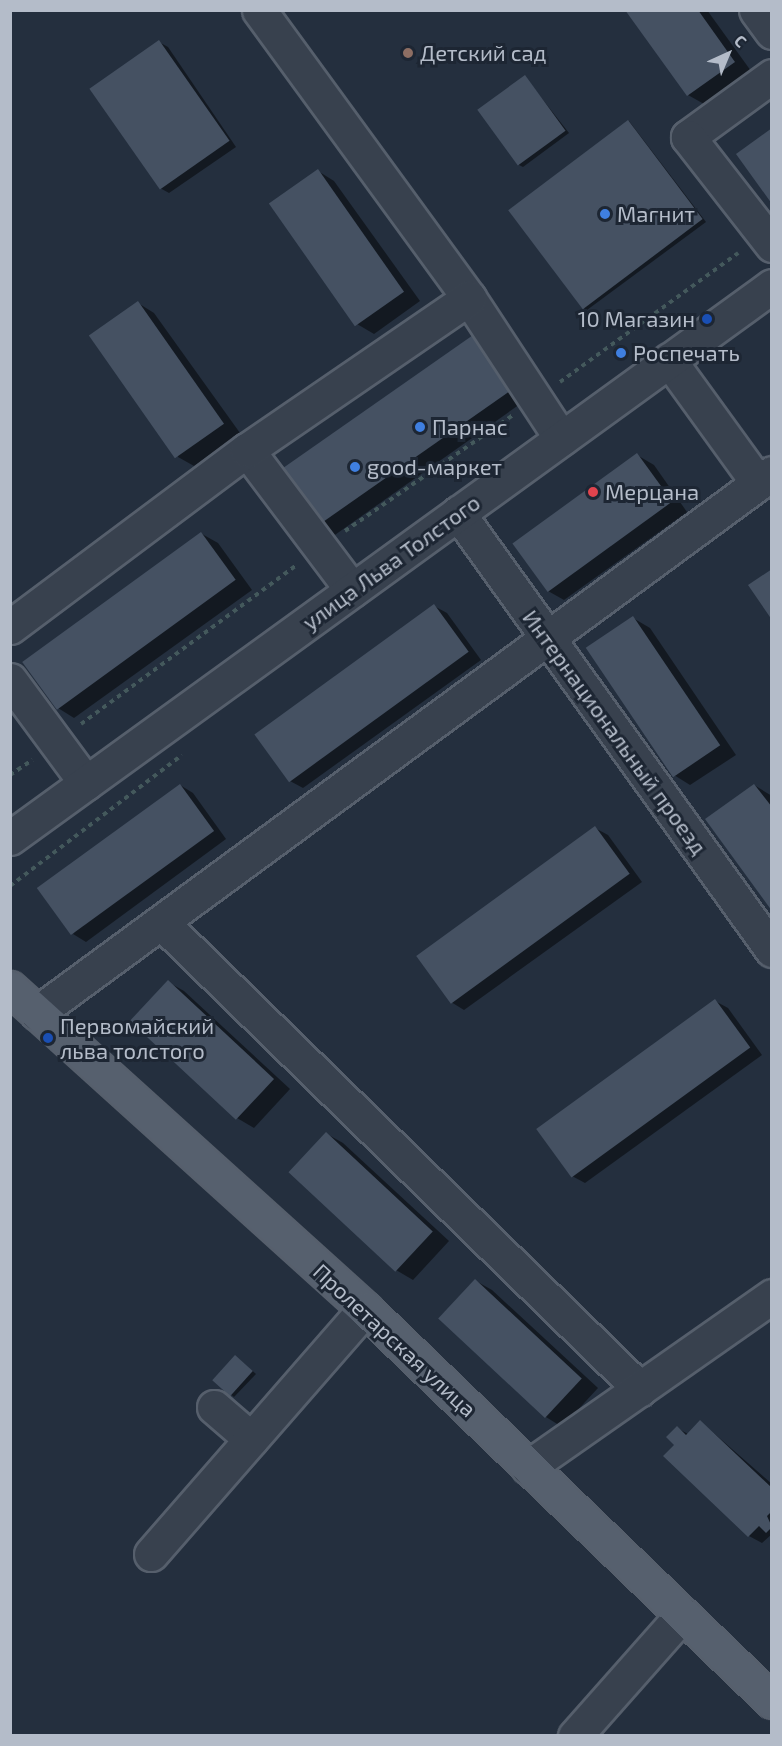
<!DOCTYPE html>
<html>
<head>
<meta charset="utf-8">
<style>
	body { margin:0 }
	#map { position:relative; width:782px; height:1746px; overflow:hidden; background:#242f3e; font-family:"Exo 2",sans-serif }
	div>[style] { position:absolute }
	.shadow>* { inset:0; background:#0007 }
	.building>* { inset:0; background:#455162; transform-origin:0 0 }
	.path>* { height:4px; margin-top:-2px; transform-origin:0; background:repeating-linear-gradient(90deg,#44595c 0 4.5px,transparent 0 9px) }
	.roads { filter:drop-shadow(2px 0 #565f6c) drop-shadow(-2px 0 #565f6c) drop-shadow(0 2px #565f6c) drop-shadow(0 -2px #565f6c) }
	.minor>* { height:33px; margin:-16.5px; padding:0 16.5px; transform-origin:16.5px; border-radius:16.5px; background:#38414e }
	.major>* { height:33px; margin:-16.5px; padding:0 16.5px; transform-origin:16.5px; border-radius:16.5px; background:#56606e }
	.dots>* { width:16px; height:16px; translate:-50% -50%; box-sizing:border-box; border:3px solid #1d2633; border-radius:50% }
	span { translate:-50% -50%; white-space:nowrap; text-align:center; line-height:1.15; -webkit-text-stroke:6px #1d2633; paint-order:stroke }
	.poi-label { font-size:22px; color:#b4bcc9 }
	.left { translate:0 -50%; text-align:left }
	.right { translate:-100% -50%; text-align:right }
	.street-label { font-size:22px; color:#b4bcc9 }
	.frame { position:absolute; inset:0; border:12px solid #b4bcc9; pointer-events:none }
	.north { position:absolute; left:698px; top:24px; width:60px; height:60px; -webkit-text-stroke:4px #1d2633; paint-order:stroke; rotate:44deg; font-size:16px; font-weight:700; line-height:24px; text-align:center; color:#b4bcc9 }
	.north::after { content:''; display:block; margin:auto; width:21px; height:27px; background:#b4bcc9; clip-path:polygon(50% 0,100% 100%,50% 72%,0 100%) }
</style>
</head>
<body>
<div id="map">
	<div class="shadow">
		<i style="clip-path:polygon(627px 10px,707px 10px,751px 71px,704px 104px,688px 95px)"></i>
		<i style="clip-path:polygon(159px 42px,168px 47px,236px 147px,169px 193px,160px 188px,91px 89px)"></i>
		<i style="clip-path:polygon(525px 77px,569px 133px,523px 167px,519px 165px)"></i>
		<i style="clip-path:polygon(629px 121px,706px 222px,587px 310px,583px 308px)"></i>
		<i style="clip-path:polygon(318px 171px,334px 181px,420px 301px,374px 334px,357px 324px)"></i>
		<i style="clip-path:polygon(138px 303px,154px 313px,240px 433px,194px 466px,178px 457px)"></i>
		<i style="clip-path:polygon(476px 335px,530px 397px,332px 537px,315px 527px)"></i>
		<i style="clip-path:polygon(637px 455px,654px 465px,687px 512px,564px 600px,548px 591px)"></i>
		<i style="clip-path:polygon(202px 534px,218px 543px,252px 590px,74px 718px,58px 708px)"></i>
		<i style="clip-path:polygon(434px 606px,447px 613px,481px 660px,303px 788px,290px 781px)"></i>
		<i style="clip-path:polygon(633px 618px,650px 628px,736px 755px,690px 785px,674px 775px)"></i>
		<i style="clip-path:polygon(180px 785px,193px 793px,226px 839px,86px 942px,73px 934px)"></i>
		<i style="clip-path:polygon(754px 785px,772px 796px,772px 908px)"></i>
		<i style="clip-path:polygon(595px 828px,608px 835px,642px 882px,464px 1010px,451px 1002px)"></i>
		<i style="clip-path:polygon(168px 982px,184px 991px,290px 1089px,254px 1128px,237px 1118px)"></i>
		<i style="clip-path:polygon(715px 1001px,728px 1008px,762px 1055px,585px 1183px,572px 1176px)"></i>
		<i style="clip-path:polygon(327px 1134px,343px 1143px,449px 1241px,413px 1280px,396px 1270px)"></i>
		<i style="clip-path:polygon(476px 1281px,492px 1290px,598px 1388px,562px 1427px,546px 1417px)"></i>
		<i style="clip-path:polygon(239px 1359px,256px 1374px,234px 1397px,214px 1380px)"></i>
		<i style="clip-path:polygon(700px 1421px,772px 1484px,772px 1534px,762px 1543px,749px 1536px,676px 1445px,677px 1428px,688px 1434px)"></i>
	</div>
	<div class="building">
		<i style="clip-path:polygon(625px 10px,698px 10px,735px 62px,687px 96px)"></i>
		<i style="left:159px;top:40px;width:123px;height:85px;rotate:55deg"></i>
		<i style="left:525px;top:75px;width:69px;height:59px;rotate:54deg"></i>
		<i style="left:628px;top:120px;width:124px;height:150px;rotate:53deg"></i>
		<i style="clip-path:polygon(772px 128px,772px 204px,736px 154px)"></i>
		<i style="left:318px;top:169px;width:150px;height:60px;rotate:55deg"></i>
		<i style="left:138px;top:301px;width:150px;height:60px;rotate:55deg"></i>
		<i style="left:476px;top:333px;width:67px;height:246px;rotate:55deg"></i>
		<i style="left:637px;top:453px;width:60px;height:154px;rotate:54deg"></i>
		<i style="left:201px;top:532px;width:59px;height:221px;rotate:54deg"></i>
		<i style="clip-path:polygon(772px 569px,772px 620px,748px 585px)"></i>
		<i style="left:434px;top:604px;width:59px;height:222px;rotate:54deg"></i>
		<i style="left:633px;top:616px;width:156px;height:57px;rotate:56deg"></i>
		<i style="left:180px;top:784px;width:58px;height:177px;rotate:54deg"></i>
		<i style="clip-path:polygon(754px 784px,772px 807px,772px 911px,705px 819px)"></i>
		<i style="left:595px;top:826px;width:59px;height:221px;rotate:54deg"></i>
		<i style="left:168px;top:980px;width:145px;height:56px;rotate:43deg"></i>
		<i style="left:715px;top:999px;width:60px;height:221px;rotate:54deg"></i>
		<i style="left:326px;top:1132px;width:146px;height:55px;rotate:43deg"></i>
		<i style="left:475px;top:1279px;width:146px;height:54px;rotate:43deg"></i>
		<i style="left:235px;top:1355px;width:24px;height:34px;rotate:42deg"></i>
		<i style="clip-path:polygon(700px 1420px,772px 1488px,772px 1511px,767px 1516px,772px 1527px,766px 1533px,759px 1526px,748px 1537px,663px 1456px,674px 1445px,666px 1437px,677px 1426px,686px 1435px)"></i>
	</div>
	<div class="path">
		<i style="left:560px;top:382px;width:220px;rotate:-35.9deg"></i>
		<i style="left:345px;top:531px;width:203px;rotate:-34.6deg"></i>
		<i style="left:81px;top:724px;width:266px;rotate:-36.4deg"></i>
		<i style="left:10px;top:775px;width:27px;rotate:-34deg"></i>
		<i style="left:10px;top:886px;width:216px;rotate:-37.3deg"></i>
	</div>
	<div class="roads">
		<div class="minor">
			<i style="left:259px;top:10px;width:356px;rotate:53.9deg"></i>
			<i style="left:469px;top:298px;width:168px;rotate:56.7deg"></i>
			<i style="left:756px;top:10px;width:27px;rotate:54deg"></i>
			<i style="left:772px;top:76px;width:104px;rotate:144deg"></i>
			<i style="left:688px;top:137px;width:137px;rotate:52.1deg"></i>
			<i style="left:669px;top:360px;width:152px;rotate:54.1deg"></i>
			<i style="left:247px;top:450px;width:175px;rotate:53.1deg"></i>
			<i style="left:458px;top:513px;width:538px;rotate:54.3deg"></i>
			<i style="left:10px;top:627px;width:296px;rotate:-36.8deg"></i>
			<i style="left:247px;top:450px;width:269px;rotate:-34.4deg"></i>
			<i style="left:10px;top:680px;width:128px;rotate:53.6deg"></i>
			<i style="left:10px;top:838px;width:941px;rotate:-35.92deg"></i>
			<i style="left:162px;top:923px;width:668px;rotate:44.27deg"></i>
			<i style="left:37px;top:1013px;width:912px;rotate:-36.3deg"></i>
			<i style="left:214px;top:1407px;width:49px;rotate:40.9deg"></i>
			<i style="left:528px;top:1467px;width:298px;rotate:-35deg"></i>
			<i style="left:151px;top:1554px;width:325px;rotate:-48.9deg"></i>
			<i style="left:575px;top:1736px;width:162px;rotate:-48.5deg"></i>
		</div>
		<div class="major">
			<i style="left:10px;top:988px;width:479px;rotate:42.1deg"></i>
			<i style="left:365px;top:1309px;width:565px;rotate:43.92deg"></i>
		</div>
	</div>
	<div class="dots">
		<i style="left:408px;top:53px;background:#8d6e63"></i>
		<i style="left:605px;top:214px;background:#3f7fe0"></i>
		<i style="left:707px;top:319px;background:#1a4fb4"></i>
		<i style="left:621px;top:353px;background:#3f7fe0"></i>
		<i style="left:420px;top:427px;background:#3f7fe0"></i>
		<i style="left:355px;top:467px;background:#3f7fe0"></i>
		<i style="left:593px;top:492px;background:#e0444e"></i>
		<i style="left:48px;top:1038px;background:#1a4fb4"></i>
	</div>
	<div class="poi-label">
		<span class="left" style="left:420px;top:53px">Детский сад</span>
		<span class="left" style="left:617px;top:214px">Магнит</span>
		<span class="right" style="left:695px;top:319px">10 Магазин</span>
		<span class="left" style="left:633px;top:353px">Роспечать</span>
		<span class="left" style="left:432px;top:427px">Парнас</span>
		<span class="left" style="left:367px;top:467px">good-маркет</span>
		<span class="left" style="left:605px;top:492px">Мерцана</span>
		<span class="left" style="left:60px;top:1038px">Первомайский<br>льва толстого</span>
	</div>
	<div class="street-label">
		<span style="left:391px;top:562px;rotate:-36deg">улица Льва Толстого</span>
		<span style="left:615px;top:732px;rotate:54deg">Интернациональный проезд</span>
		<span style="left:395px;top:1340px;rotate:43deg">Пролетарская улица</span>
	</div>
	<div class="frame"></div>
	<div class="north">С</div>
</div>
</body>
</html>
